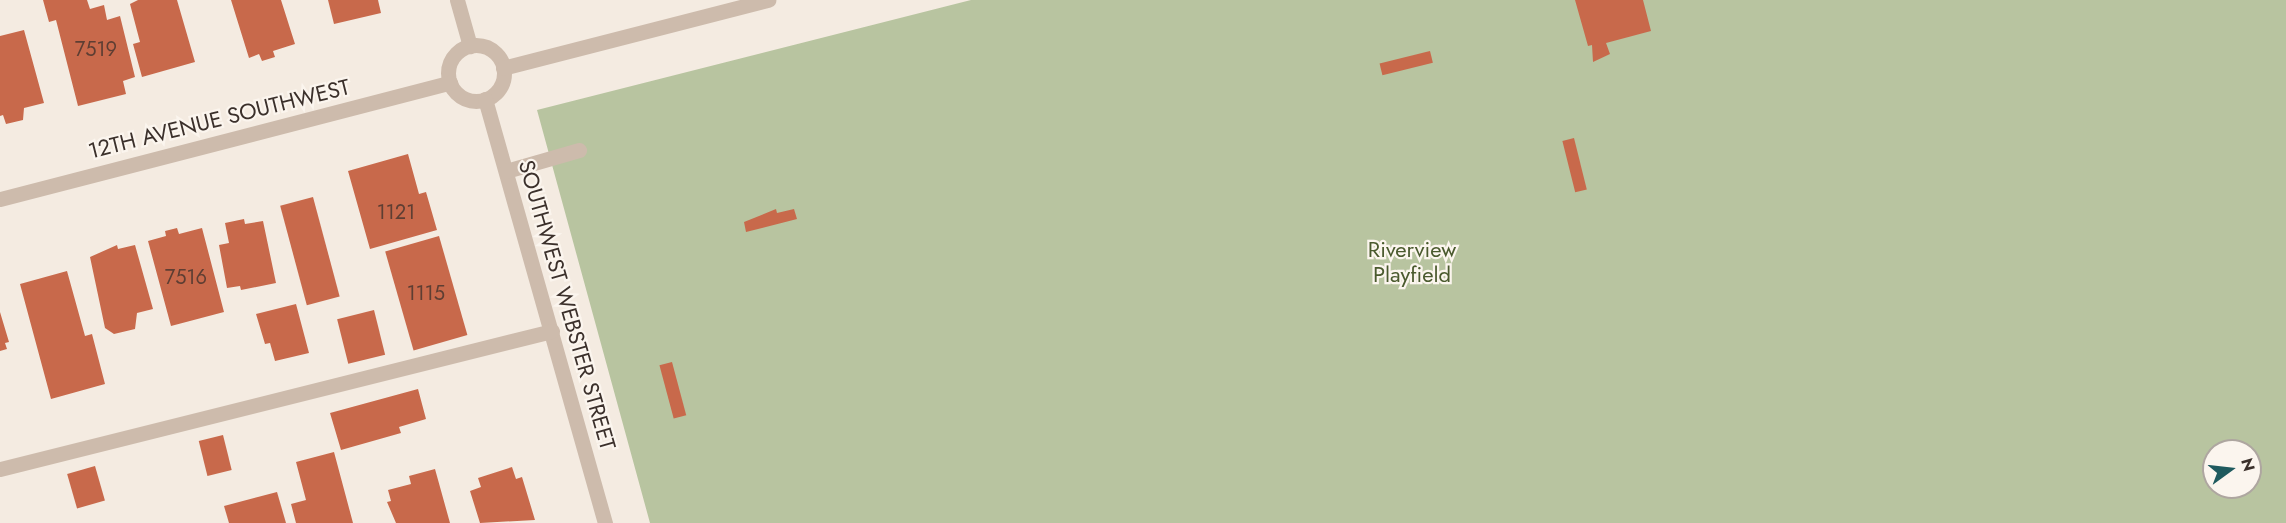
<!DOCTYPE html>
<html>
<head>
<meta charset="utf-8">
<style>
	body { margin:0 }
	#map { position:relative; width:2286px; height:523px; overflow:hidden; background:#f4ebe1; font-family:Jost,sans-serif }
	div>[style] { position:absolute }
	.green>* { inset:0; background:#b8c4a0 }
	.building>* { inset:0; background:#c8694b; transform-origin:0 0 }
	.minor>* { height:15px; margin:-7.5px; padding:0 7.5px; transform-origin:7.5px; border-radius:7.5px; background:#cdbbac }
	.minor>.ring { margin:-7.5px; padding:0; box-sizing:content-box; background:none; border:15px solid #cdbbac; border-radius:50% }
	span { translate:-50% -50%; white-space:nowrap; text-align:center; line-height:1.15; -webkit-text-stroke:4.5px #fbf5ee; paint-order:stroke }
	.number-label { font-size:20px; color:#5e3e33 }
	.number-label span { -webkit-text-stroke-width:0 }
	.street-label { font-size:22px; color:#3b302b }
	.park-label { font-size:22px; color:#4a5a2e }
	.north { position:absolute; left:2202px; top:439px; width:60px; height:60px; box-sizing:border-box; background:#fbf5ee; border:2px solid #aea6a0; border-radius:50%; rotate:75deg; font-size:16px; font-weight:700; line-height:24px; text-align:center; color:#3b302b }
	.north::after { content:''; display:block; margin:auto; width:21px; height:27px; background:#1f5a5e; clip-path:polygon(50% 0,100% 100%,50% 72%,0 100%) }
</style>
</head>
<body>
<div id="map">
	<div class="green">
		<i style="clip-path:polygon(evenodd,971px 0,2286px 0,2286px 523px,650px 523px,537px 110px,971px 0,2214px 451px,2250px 451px,2250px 487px,2214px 487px,2214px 451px)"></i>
	</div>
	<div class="building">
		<i style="clip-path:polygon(43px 0,87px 0,90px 9px,104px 5px,107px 20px,120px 16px,135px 77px,123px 81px,126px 94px,78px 106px,56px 20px,49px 22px)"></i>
		<i style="clip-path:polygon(138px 0,177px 0,195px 62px,142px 77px,133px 44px,140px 42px,130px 4px)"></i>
		<i style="clip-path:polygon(231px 0,281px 0,295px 44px,273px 51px,275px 57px,262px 61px,259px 54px,249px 58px)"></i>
		<i style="clip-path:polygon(328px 0,378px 0,381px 13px,334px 24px)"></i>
		<i style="clip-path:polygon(1575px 0,1643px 0,1651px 31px,1606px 43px,1610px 54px,1593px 62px,1592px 45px,1588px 46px)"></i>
		<i style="clip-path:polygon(24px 30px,44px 103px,24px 108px,23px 120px,6px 124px,3px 115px,0 116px,0 36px)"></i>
		<i style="left:1430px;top:51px;width:12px;height:52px;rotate:76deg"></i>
		<i style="left:1574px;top:138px;width:53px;height:12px;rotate:76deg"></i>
		<i style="clip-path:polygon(408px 154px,419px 194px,426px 192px,437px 230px,370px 249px,348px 171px)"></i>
		<i style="left:313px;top:197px;width:103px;height:34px;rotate:75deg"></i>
		<i style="clip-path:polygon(776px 209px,777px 213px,794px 209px,797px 219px,746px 232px,744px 222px)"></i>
		<i style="clip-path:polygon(244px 219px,245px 224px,263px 221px,276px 283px,241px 290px,240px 286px,227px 288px,219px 245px,229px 243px,225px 223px)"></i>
		<i style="clip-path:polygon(177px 228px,179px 234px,202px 228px,224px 312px,171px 326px,148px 241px,166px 236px,165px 231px)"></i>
		<i style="left:439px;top:236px;width:103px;height:56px;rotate:74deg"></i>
		<i style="clip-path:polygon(117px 245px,118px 249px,135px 245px,153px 309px,137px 313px,135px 329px,114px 334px,105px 328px,90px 257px)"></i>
		<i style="clip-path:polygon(67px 271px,85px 336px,92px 334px,105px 384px,51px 399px,20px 284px)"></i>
		<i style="clip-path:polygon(296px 304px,309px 353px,275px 361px,270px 343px,265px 344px,256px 314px)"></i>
		<i style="left:374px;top:310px;width:46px;height:38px;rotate:76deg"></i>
		<i style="clip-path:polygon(0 312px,9px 342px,5px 343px,7px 349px,0 351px)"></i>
		<i style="left:672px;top:362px;width:55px;height:13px;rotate:75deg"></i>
		<i style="clip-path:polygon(418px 389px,426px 419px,399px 427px,401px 433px,341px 450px,330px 413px)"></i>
		<i style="left:223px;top:435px;width:36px;height:25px;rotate:76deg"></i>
		<i style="clip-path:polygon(334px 452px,353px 523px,296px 523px,291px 504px,306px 500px,296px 462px)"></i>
		<i style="left:95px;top:466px;width:36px;height:29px;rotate:74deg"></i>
		<i style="clip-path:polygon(512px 467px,516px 479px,522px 477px,535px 520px,480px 523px,470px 491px,481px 487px,478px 478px)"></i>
		<i style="clip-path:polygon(435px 469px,450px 523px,396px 523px,387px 502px,391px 501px,388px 490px,411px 484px,409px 476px)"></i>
		<i style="clip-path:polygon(277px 492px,286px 523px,229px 523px,224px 506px)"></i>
	</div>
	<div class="minor">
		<i style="left:457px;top:0;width:48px;rotate:74.2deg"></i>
		<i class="ring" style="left:448px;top:45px;width:41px;height:41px"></i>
		<i style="left:503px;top:68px;width:274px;rotate:-14.4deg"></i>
		<i style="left:485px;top:99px;width:441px;rotate:74.2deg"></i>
		<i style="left:506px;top:171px;width:76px;rotate:-16deg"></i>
		<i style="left:0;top:199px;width:465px;rotate:-14.5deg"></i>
		<i style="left:0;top:469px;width:569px;rotate:-14.04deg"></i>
	</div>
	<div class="number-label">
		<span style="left:96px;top:49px">7519</span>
		<span style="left:396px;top:212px">1121</span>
		<span style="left:186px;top:277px">7516</span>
		<span style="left:426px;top:293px">1115</span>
	</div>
	<div class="street-label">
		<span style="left:219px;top:119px;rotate:-14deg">12TH AVENUE SOUTHWEST</span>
		<span style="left:567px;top:305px;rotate:74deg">SOUTHWEST WEBSTER STREET</span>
	</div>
	<div class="park-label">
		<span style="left:1412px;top:262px">Riverview<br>Playfield</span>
	</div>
	<div class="north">N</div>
</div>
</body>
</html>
